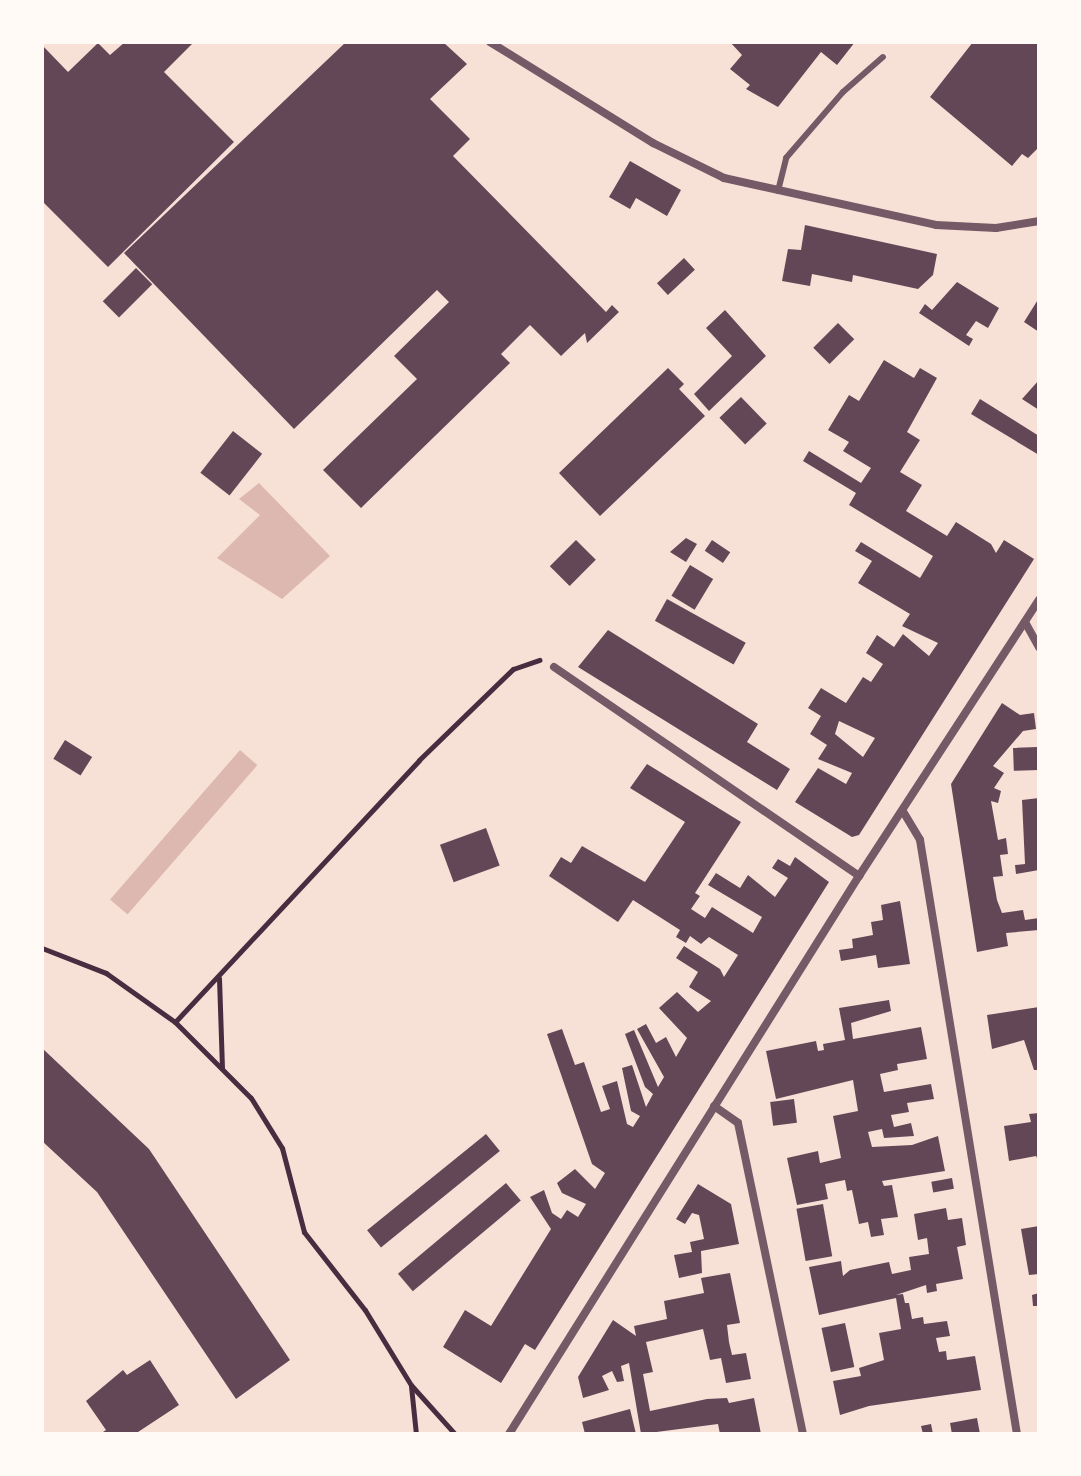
<!DOCTYPE html>
<html>
<head>
<meta charset="utf-8">
<style>
	body { margin:0 }
	#map { position:relative; width:1081px; height:1476px; overflow:hidden; background:#f7e1d7; font-family:Literata,serif }
	div>[style] { position:absolute }
	.water>* { inset:0; background:#dcb8b0; transform-origin:0 0 }
	.building>* { inset:0; background:#644757; transform-origin:0 0 }
	.path>* { height:5px; margin:-2.5px; padding:0 2.5px; transform-origin:2.5px; border-radius:2.5px; background:#4a2c40 }
	.service>* { height:6px; margin:-3px; padding:0 3px; transform-origin:3px; border-radius:3px; background:#755966 }
	.minor>* { height:8px; margin:-4px; padding:0 4px; transform-origin:4px; border-radius:4px; background:#755966 }
	span { translate:-50% -50%; white-space:nowrap; text-align:center; line-height:1.15; -webkit-text-stroke:7px #fffaf5; paint-order:stroke }
	.frame { position:absolute; inset:0; border:44px solid #fffaf5; pointer-events:none }
</style>
</head>
<body>
<div id="map">
	<div class="water">
		<i style="clip-path:polygon(259px 483px,330px 556px,282px 599px,217px 558px,260px 515px,239px 499px)"></i>
		<i style="left:240px;top:750px;width:23px;height:198px;rotate:41deg"></i>
	</div>
	<div class="building">
		<i style="clip-path:polygon(125px 42px,194px 42px,164px 72px,234px 142px,108px 267px,42px 201px,42px 45px,68px 72px,98px 43px,110px 55px)"></i>
		<i style="clip-path:polygon(346px 42px,443px 42px,467px 64px,430px 99px,470px 139px,453px 156px,606px 312px,612px 305px,619px 312px,587px 343px,585px 333px,561px 356px,530px 325px,501px 354px,510px 363px,361px 508px,323px 470px,417px 379px,394px 356px,449px 302px,437px 290px,294px 429px,124px 253px)"></i>
		<i style="clip-path:polygon(730px 42px,855px 42px,837px 65px,821px 52px,778px 107px,746px 89px,750px 85px,730px 69px,742px 55px)"></i>
		<i style="clip-path:polygon(973px 42px,1039px 42px,1039px 147px,1028px 158px,1022px 154px,1012px 166px,930px 97px)"></i>
		<i style="clip-path:polygon(630px 161px,681px 190px,667px 216px,636px 198px,630px 209px,609px 197px)"></i>
		<i style="clip-path:polygon(805px 225px,937px 254px,933px 275px,918px 289px,853px 275px,852px 282px,812px 274px,810px 286px,782px 281px,788px 249px,801px 250px)"></i>
		<i style="left:684px;top:258px;width:16px;height:37px;rotate:47deg"></i>
		<i style="left:136px;top:268px;width:23px;height:47px;rotate:45deg"></i>
		<i style="clip-path:polygon(957px 282px,999px 308px,988px 328px,976px 321px,966px 335px,973px 339px,969px 346px,919px 313px,925px 304px,932px 310px)"></i>
		<i style="clip-path:polygon(1039px 298px,1039px 332px,1024px 322px)"></i>
		<i style="clip-path:polygon(725px 310px,766px 356px,709px 411px,694px 394px,732px 356px,706px 328px)"></i>
		<i style="left:838px;top:323px;width:23px;height:35px;rotate:45deg"></i>
		<i style="clip-path:polygon(evenodd,884px 360px,914px 378px,920px 368px,937px 378px,907px 432px,920px 440px,900px 472px,922px 485px,906px 511px,947px 536px,956px 522px,991px 544px,996px 553px,1004px 540px,1034px 559px,859px 835px,852px 837px,795px 802px,818px 768px,846px 784px,852px 773px,818px 759px,827px 745px,810px 734px,821px 716px,808px 708px,821px 688px,846px 703px,863px 677px,871px 682px,883px 664px,866px 653px,877px 635px,894px 647px,903px 634px,929px 656px,938px 643px,902px 626px,910px 614px,858px 583px,872px 561px,855px 551px,861px 542px,920px 578px,933px 556px,849px 505px,856px 493px,803px 461px,809px 451px,861px 483px,871px 468px,843px 451px,849px 442px,828px 430px,849px 395px,859px 401px,884px 360px,839px 721px,875px 738px,863px 757px,835px 734px,839px 721px)"></i>
		<i style="clip-path:polygon(668px 368px,684px 384px,679px 389px,705px 416px,600px 516px,559px 473px)"></i>
		<i style="clip-path:polygon(1039px 380px,1039px 410px,1022px 399px)"></i>
		<i style="left:741px;top:397px;width:37px;height:30px;rotate:46deg"></i>
		<i style="clip-path:polygon(980px 399px,1039px 436px,1039px 455px,971px 414px)"></i>
		<i style="left:233px;top:431px;width:37px;height:53px;rotate:38deg"></i>
		<i style="clip-path:polygon(686px 538px,697px 544px,686px 562px,670px 552px)"></i>
		<i style="left:576px;top:540px;width:28px;height:37px;rotate:45deg"></i>
		<i style="left:712px;top:540px;width:22px;height:13px;rotate:34deg"></i>
		<i style="left:690px;top:565px;width:27px;height:36px;rotate:31deg"></i>
		<i style="left:667px;top:599px;width:90px;height:25px;rotate:29deg"></i>
		<i style="clip-path:polygon(608px 630px,758px 724px,747px 742px,790px 769px,777px 790px,578px 667px)"></i>
		<i style="clip-path:polygon(1002px 703px,1020px 715px,1034px 713px,1036px 729px,1023px 731px,993px 766px,1004px 773px,994px 788px,1001px 791px,998px 803px,991px 801px,998px 840px,1006px 838px,1008px 854px,1000px 855px,1003px 876px,993px 877px,997px 900px,1002px 913px,1023px 910px,1025px 920px,1039px 918px,1039px 930px,1006px 933px,1008px 946px,977px 952px,951px 784px)"></i>
		<i style="left:65px;top:740px;width:32px;height:22px;rotate:32deg"></i>
		<i style="left:1038px;top:747px;width:23px;height:25px;rotate:88deg"></i>
		<i style="clip-path:polygon(647px 764px,741px 822px,695px 893px,700px 896px,691px 909px,705px 918px,712px 907px,753px 933px,762px 917px,708px 885px,716px 873px,740px 888px,748px 875px,775px 897px,788px 878px,772px 868px,778px 859px,790px 866px,795px 857px,829px 882px,535px 1350px,525px 1344px,501px 1383px,443px 1347px,465px 1310px,491px 1326px,551px 1229px,530px 1197px,544px 1190px,552px 1213px,561px 1219px,567px 1210px,578px 1217px,586px 1204px,562px 1193px,557px 1183px,575px 1169px,595px 1189px,605px 1173px,592px 1164px,547px 1034px,562px 1029px,575px 1065px,584px 1062px,601px 1112px,610px 1109px,602px 1086px,617px 1081px,627px 1124px,633px 1127px,640px 1116px,631px 1111px,622px 1068px,632px 1065px,646px 1107px,653px 1094px,645px 1087px,625px 1034px,634px 1030px,658px 1087px,664px 1077px,637px 1029px,646px 1024px,656px 1043px,666px 1037px,676px 1057px,687px 1038px,659px 1008px,677px 992px,698px 1012px,711px 1001px,689px 987px,698px 972px,676px 958px,684px 946px,720px 969px,724px 977px,738px 955px,709px 937px,701px 944px,690px 936px,686px 943px,676px 937px,680px 930px,633px 900px,618px 922px,549px 876px,561px 857px,571px 863px,582px 846px,645px 882px,685px 822px,630px 788px)"></i>
		<i style="clip-path:polygon(1039px 798px,1039px 870px,1016px 874px,1015px 865px,1025px 864px,1022px 800px)"></i>
		<i style="left:486px;top:828px;width:40px;height:49px;rotate:70deg"></i>
		<i style="clip-path:polygon(900px 901px,910px 964px,878px 968px,876px 955px,841px 961px,839px 950px,853px 948px,852px 939px,873px 935px,871px 922px,883px 920px,881px 905px)"></i>
		<i style="clip-path:polygon(889px 1000px,891px 1011px,851px 1023px,853px 1039px,921px 1027px,927px 1059px,897px 1064px,898px 1070px,880px 1074px,884px 1092px,931px 1084px,934px 1099px,907px 1103px,909px 1112px,891px 1115px,894px 1127px,911px 1123px,914px 1136px,884px 1138px,882px 1129px,868px 1132px,872px 1147px,912px 1145px,938px 1136px,945px 1171px,882px 1181px,884px 1186px,892px 1185px,898px 1217px,881px 1219px,884px 1235px,871px 1237px,868px 1222px,859px 1224px,852px 1190px,847px 1191px,845px 1180px,825px 1184px,828px 1199px,797px 1205px,787px 1158px,818px 1151px,820px 1163px,841px 1158px,833px 1116px,858px 1111px,853px 1080px,776px 1099px,766px 1051px,816px 1041px,818px 1051px,824px 1050px,823px 1044px,845px 1040px,839px 1008px)"></i>
		<i style="clip-path:polygon(1039px 1007px,1039px 1070px,1034px 1070px,1024px 1040px,992px 1049px,987px 1015px)"></i>
		<i style="clip-path:polygon(42px 1048px,149px 1149px,290px 1360px,236px 1399px,97px 1192px,42px 1141px)"></i>
		<i style="left:794px;top:1099px;width:24px;height:24px;rotate:83deg"></i>
		<i style="clip-path:polygon(1039px 1113px,1039px 1162px,1036px 1156px,1009px 1161px,1004px 1126px,1031px 1122px,1029px 1114px)"></i>
		<i style="left:486px;top:1134px;width:22px;height:153px;rotate:51deg"></i>
		<i style="left:952px;top:1178px;width:11px;height:21px;rotate:80deg"></i>
		<i style="left:506px;top:1183px;width:23px;height:141px;rotate:50deg"></i>
		<i style="clip-path:polygon(698px 1184px,731px 1204px,739px 1244px,701px 1251px,702px 1273px,679px 1278px,674px 1255px,692px 1252px,690px 1242px,704px 1239px,699px 1215px,692px 1213px,685px 1224px,676px 1219px)"></i>
		<i style="left:823px;top:1204px;width:53px;height:27px;rotate:80deg"></i>
		<i style="clip-path:polygon(946px 1208px,948px 1220px,962px 1218px,966px 1245px,957px 1247px,963px 1279px,936px 1284px,937px 1291px,927px 1293px,926px 1285px,896px 1295px,903px 1294px,905px 1303px,909px 1303px,912px 1319px,923px 1317px,924px 1324px,947px 1321px,950px 1336px,936px 1338px,939px 1352px,946px 1351px,947px 1360px,975px 1356px,981px 1390px,869px 1406px,840px 1415px,833px 1381px,861px 1376px,859px 1368px,884px 1360px,879px 1333px,901px 1329px,896px 1298px,819px 1315px,809px 1267px,841px 1261px,843px 1276px,850px 1270px,889px 1262px,892px 1274px,911px 1270px,909px 1257px,929px 1254px,927px 1238px,918px 1240px,914px 1214px)"></i>
		<i style="clip-path:polygon(1039px 1226px,1039px 1274px,1029px 1275px,1021px 1229px)"></i>
		<i style="clip-path:polygon(730px 1273px,740px 1323px,727px 1325px,729px 1342px,732px 1355px,746px 1353px,751px 1379px,726px 1383px,721px 1358px,710px 1360px,703px 1329px,646px 1342px,653px 1372px,643px 1374px,650px 1411px,707px 1399px,727px 1398px,729px 1403px,754px 1398px,761px 1434px,720px 1434px,718px 1424px,641px 1434px,629px 1363px,621px 1366px,624px 1381px,617px 1382px,612px 1371px,602px 1376px,609px 1390px,583px 1398px,578px 1377px,613px 1320px,636px 1336px,634px 1326px,667px 1319px,664px 1301px,704px 1293px,701px 1278px)"></i>
		<i style="clip-path:polygon(1039px 1293px,1039px 1306px,1033px 1306px,1032px 1295px)"></i>
		<i style="left:845px;top:1323px;width:45px;height:24px;rotate:78deg"></i>
		<i style="clip-path:polygon(150px 1360px,179px 1405px,135px 1434px,100px 1434px,106px 1430px,86px 1401px,123px 1370px,127px 1375px)"></i>
		<i style="clip-path:polygon(630px 1409px,636px 1434px,585px 1434px,582px 1422px)"></i>
		<i style="clip-path:polygon(977px 1418px,980px 1434px,952px 1434px,950px 1423px)"></i>
		<i style="clip-path:polygon(931px 1424px,933px 1434px,923px 1434px,921px 1426px)"></i>
	</div>
	<div class="path">
		<i style="left:42px;top:948px;width:69px;rotate:21.3deg"></i>
		<i style="left:106px;top:973px;width:85px;rotate:35.4deg"></i>
		<i style="left:175px;top:1022px;width:107px;rotate:45deg"></i>
		<i style="left:251px;top:1098px;width:59px;rotate:58.2deg"></i>
		<i style="left:282px;top:1148px;width:87px;rotate:75.3deg"></i>
		<i style="left:304px;top:1232px;width:99px;rotate:52deg"></i>
		<i style="left:365px;top:1310px;width:88px;rotate:58.5deg"></i>
		<i style="left:411px;top:1385px;width:66px;rotate:48.1deg"></i>
		<i style="left:219px;top:978px;width:90px;rotate:88.1deg"></i>
		<i style="left:175px;top:1022px;width:358px;rotate:-47deg"></i>
		<i style="left:419px;top:760px;width:131px;rotate:-44.1deg"></i>
		<i style="left:513px;top:669px;width:28px;rotate:-19deg"></i>
		<i style="left:411px;top:1386px;width:48px;rotate:84.1deg"></i>
	</div>
	<div class="service">
		<i style="left:778px;top:191px;width:34px;rotate:-76deg"></i>
		<i style="left:786px;top:158px;width:87px;rotate:-49.2deg"></i>
		<i style="left:843px;top:92px;width:53px;rotate:-41.2deg"></i>
	</div>
	<div class="minor">
		<i style="left:490px;top:42px;width:192px;rotate:31.8deg"></i>
		<i style="left:653px;top:143px;width:79px;rotate:26.2deg"></i>
		<i style="left:724px;top:178px;width:217px;rotate:12.5deg"></i>
		<i style="left:936px;top:225px;width:60px;rotate:2.9deg"></i>
		<i style="left:996px;top:228px;width:44px;rotate:-9.2deg"></i>
		<i style="left:1025px;top:622px;width:29px;rotate:61deg"></i>
		<i style="left:554px;top:667px;width:370px;rotate:34.4deg"></i>
		<i style="left:904px;top:813px;width:31px;rotate:59deg"></i>
		<i style="left:920px;top:840px;width:602px;rotate:80.73deg"></i>
		<i style="left:714px;top:1106px;width:29px;rotate:35deg"></i>
		<i style="left:738px;top:1123px;width:318px;rotate:78.2deg"></i>
		<i style="left:509px;top:1434px;width:659px;rotate:-57.9deg"></i>
		<i style="left:859px;top:876px;width:330px;rotate:-56.9deg"></i>
	</div>
	<div class="frame"></div>
</div>
</body>
</html>
